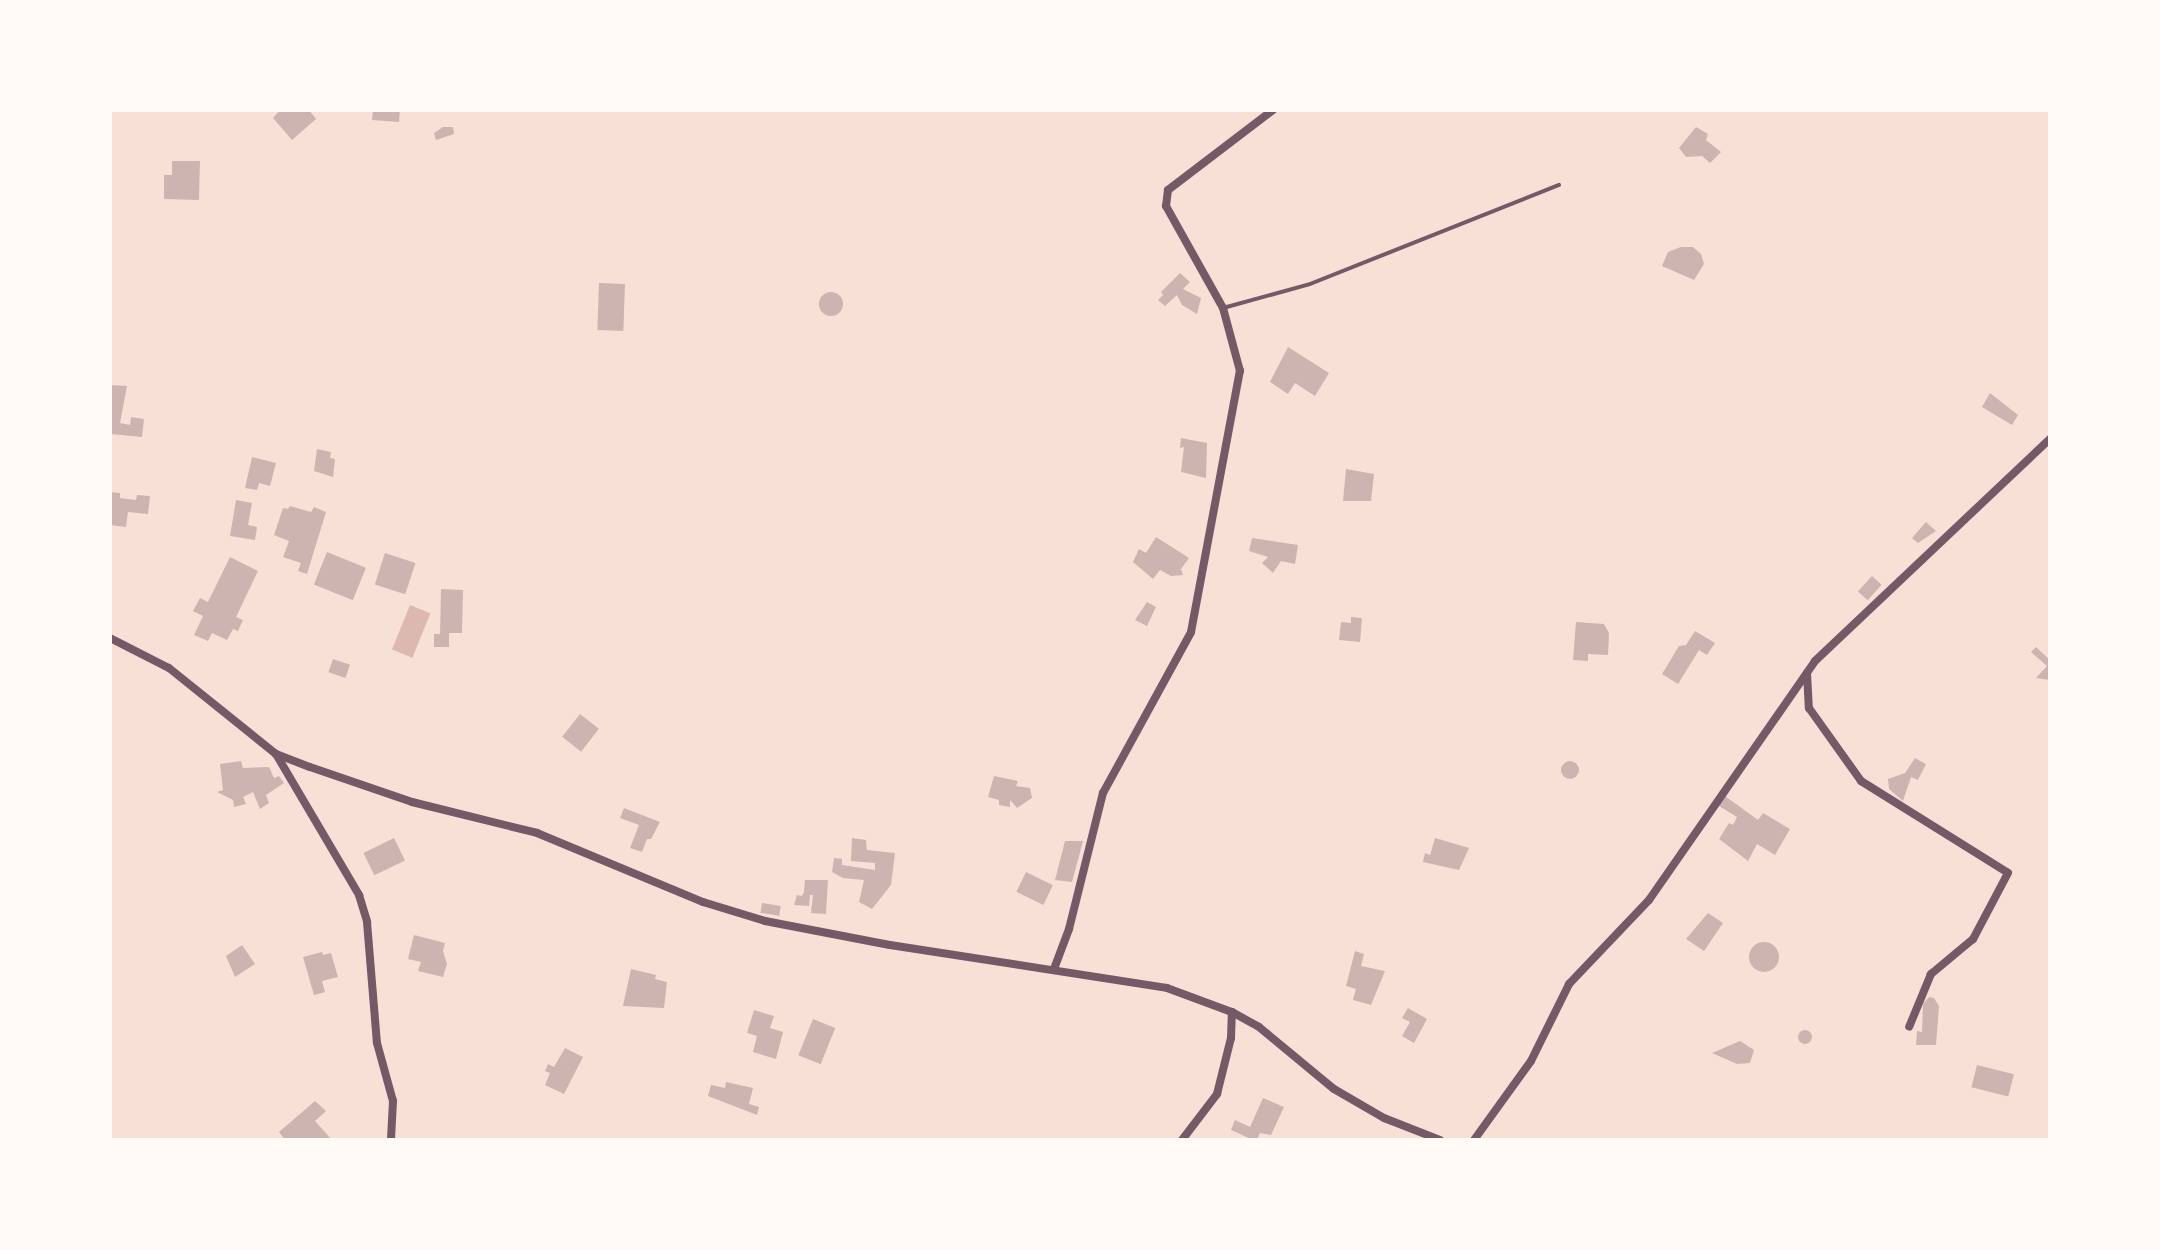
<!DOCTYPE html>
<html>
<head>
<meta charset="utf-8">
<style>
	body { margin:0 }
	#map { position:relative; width:2160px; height:1250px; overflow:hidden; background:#f7e1d7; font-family:Roboto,sans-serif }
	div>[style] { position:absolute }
	.water>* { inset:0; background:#dcb8b0; transform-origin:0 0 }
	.building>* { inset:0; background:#ccb4b1; transform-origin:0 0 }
	.round { border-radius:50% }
	.service>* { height:4px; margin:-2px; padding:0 2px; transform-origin:2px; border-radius:2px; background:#755966 }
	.minor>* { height:8px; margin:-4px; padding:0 4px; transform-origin:4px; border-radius:4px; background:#755966 }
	span { translate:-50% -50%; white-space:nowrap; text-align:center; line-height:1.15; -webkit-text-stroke:6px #fffaf5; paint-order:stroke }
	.frame { position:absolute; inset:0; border:112px solid #fffaf5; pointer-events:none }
</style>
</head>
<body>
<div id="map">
	<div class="water">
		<i style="left:410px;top:605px;width:22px;height:48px;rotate:22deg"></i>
	</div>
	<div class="building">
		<i style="clip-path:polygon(280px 110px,309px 110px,316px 119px,292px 140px,273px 118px)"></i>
		<i style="clip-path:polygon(373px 110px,400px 110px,399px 122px,372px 120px)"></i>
		<i style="clip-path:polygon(443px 127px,453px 127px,454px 134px,436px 140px,434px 133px)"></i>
		<i style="clip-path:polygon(1696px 127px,1708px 134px,1706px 140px,1721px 152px,1710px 163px,1702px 156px,1686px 157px,1679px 148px)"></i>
		<i style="clip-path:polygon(172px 161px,200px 161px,199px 200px,164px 199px,164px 175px,172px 175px)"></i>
		<i style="clip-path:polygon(1681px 247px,1693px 247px,1701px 254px,1704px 264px,1694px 280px,1662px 266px,1668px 252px)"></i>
		<i style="clip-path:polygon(1180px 273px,1190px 282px,1183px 289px,1201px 298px,1197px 314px,1182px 305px,1177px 295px,1165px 306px,1158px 300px,1163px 295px,1161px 292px)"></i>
		<i style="left:599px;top:283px;width:26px;height:47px;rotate:2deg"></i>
		<i class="round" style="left:819px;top:292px;width:24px;height:24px"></i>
		<i style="clip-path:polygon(1288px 347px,1329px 373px,1315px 396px,1295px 383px,1288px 394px,1270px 382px)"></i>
		<i style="clip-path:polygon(111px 385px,127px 386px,120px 423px,130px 425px,131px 417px,144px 419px,142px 437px,110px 434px)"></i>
		<i style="clip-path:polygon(1990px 393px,2018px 415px,2012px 425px,1982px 407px)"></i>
		<i style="clip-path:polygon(1181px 438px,1207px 443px,1206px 478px,1181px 472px,1184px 447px,1180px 448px)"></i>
		<i style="clip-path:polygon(317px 449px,331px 452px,330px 458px,335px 459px,333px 477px,314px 471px)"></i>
		<i style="clip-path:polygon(252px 457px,276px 463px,270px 486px,259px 483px,257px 490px,245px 488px)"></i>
		<i style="clip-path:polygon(1346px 469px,1374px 474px,1371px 501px,1343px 501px)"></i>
		<i style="clip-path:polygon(110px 492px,120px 493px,120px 498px,136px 500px,137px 495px,150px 496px,148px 514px,128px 512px,126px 527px,110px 525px)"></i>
		<i style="clip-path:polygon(236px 500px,252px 503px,248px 525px,257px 527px,255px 540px,230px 536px)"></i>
		<i style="clip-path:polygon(290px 506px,311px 512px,314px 507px,326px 512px,307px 574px,298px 571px,301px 563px,283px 557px,289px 541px,274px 535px,283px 508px,288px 509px)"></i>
		<i style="clip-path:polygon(1926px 522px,1936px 531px,1918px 543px,1912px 538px)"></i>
		<i style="clip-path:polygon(1156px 537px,1189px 558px,1181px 569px,1183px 575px,1171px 576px,1160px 570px,1153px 579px,1133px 562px,1139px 549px,1146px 553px)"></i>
		<i style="clip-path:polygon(1252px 538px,1298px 545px,1295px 564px,1281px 561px,1273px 573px,1262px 563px,1268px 557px,1249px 551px)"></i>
		<i style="left:327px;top:552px;width:42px;height:35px;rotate:22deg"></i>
		<i style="left:385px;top:553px;width:32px;height:33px;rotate:18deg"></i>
		<i style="clip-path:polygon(230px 557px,258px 571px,236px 617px,243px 620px,238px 631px,233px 629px,227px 640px,212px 633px,208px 641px,194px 635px,203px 616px,193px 611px,200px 598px,208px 602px)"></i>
		<i style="left:1872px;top:576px;width:13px;height:21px;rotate:42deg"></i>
		<i style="clip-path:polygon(441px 589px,463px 590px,462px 633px,449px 633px,449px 647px,434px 647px,434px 634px,440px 634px)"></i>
		<i style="clip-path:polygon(1147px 602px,1156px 607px,1147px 626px,1135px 620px)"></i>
		<i style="clip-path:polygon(1351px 617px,1362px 618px,1360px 642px,1339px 640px,1341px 622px,1351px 623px)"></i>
		<i style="clip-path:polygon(1576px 622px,1604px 624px,1609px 633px,1608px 655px,1588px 654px,1588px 661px,1573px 660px)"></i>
		<i style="clip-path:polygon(1695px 631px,1715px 643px,1707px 655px,1699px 650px,1678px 684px,1662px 674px,1679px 646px,1686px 645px)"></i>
		<i style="clip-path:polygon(2036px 647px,2050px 660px,2050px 680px,2036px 678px,2047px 666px,2031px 652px)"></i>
		<i style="left:333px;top:659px;width:18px;height:14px;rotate:19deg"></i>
		<i style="left:580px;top:714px;width:24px;height:29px;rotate:38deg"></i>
		<i style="clip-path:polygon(1915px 758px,1926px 764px,1918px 780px,1911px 777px,1903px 801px,1889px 789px,1888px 779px,1905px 773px)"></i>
		<i class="round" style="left:1561px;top:761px;width:18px;height:18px"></i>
		<i style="clip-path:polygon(241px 761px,243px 768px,269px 767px,274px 778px,279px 776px,284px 783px,266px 795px,269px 803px,260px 809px,253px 792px,243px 797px,246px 804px,234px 807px,233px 800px,217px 792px,223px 790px,220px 764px)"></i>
		<i style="clip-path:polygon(994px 776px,1018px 781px,1016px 786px,1030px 788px,1032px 798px,1017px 808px,1010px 800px,1010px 807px,999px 805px,999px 800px,988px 797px)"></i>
		<i style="clip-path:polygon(1725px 796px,1758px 820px,1763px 813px,1790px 829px,1775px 855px,1757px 844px,1748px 861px,1719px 839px,1729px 823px,1733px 825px,1737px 817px,1719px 806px)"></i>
		<i style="clip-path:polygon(624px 808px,660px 822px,651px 839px,647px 839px,642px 852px,630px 848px,639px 825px,620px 818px)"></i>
		<i style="left:394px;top:838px;width:25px;height:34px;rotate:64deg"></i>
		<i style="clip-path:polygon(852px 838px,866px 840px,867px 850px,895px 853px,891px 885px,872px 909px,859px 902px,864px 880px,843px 878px,832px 872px,834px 858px,842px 859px,842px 865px,875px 870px,875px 863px,851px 861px)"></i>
		<i style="clip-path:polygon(1435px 838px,1469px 848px,1459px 870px,1423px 862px,1425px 853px,1430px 855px)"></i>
		<i style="clip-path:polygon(1065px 841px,1083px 841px,1072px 882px,1055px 880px)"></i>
		<i style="left:1026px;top:872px;width:30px;height:22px;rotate:26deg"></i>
		<i style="clip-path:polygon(805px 880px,828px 880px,826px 914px,811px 913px,813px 895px,810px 895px,809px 906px,794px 905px,797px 895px,802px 896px,804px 892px)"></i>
		<i style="left:762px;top:903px;width:19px;height:10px;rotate:9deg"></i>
		<i style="clip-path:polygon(1708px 913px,1723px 923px,1704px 951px,1686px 939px)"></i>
		<i style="clip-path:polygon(414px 935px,445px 943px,443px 951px,447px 964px,443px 977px,418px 971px,421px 962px,408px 959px)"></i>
		<i class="round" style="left:1749px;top:942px;width:30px;height:30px"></i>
		<i style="clip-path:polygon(242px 945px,255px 964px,235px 977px,226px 956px)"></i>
		<i style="clip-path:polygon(1355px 951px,1364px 954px,1361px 966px,1385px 971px,1371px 1005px,1353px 1000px,1356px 989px,1346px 986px)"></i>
		<i style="clip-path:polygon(322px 952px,323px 955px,331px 953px,338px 977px,322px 981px,325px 992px,314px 995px,303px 957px)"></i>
		<i style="clip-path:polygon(631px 969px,656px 975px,655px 979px,667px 982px,664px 1008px,623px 1006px)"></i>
		<i style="clip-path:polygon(1929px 997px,1934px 998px,1939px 1006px,1936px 1045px,1916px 1045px,1917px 1031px,1922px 1032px,1923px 1004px)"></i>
		<i style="clip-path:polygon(1408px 1008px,1427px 1019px,1414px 1043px,1402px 1036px,1410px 1022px,1402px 1018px)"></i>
		<i style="clip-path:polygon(754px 1010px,774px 1016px,770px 1028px,783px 1032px,776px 1059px,753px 1052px,757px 1036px,747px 1033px)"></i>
		<i style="left:813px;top:1019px;width:24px;height:39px;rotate:22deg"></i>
		<i class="round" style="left:1798px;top:1030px;width:14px;height:14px"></i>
		<i style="clip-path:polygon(1740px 1041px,1754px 1050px,1750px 1063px,1737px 1064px,1712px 1053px)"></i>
		<i style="clip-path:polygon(565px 1048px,583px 1057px,564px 1094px,545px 1085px,550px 1073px,545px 1071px,548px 1064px,554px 1067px)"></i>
		<i style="left:1977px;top:1065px;width:38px;height:23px;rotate:14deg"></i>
		<i style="clip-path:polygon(726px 1082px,753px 1088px,749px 1104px,759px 1107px,757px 1115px,708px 1096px,711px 1085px,725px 1088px)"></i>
		<i style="clip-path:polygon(1263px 1098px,1284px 1107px,1271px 1135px,1260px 1133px,1257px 1140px,1253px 1140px,1231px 1130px,1235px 1120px,1250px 1127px)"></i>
		<i style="clip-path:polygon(315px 1101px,326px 1111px,315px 1121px,332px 1140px,285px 1140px,279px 1132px)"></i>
	</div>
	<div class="service">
		<i style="left:1223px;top:308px;width:90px;rotate:-15.4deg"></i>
		<i style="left:1310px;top:284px;width:268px;rotate:-21.7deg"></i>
	</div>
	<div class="minor">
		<i style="left:110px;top:638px;width:66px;rotate:27deg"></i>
		<i style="left:169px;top:668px;width:137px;rotate:38.8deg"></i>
		<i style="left:276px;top:754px;width:36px;rotate:21deg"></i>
		<i style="left:310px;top:767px;width:108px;rotate:18.9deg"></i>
		<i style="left:412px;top:802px;width:129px;rotate:13.9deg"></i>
		<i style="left:537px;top:833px;width:180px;rotate:22.6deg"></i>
		<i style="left:703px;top:902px;width:65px;rotate:17deg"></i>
		<i style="left:765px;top:921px;width:127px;rotate:10.9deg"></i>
		<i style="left:890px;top:945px;width:280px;rotate:8.8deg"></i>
		<i style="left:1167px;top:988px;width:69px;rotate:20.3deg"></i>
		<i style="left:1232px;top:1012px;width:31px;rotate:29deg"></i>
		<i style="left:1259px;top:1027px;width:97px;rotate:39.6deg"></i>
		<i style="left:1334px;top:1089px;width:58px;rotate:30.1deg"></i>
		<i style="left:1384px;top:1118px;width:60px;rotate:21.4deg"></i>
		<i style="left:1807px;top:673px;width:35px;rotate:87deg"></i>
		<i style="left:1809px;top:708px;width:90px;rotate:54.5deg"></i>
		<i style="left:1861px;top:781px;width:173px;rotate:32deg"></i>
		<i style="left:2008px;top:873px;width:75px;rotate:117.9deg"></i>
		<i style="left:1973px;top:939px;width:55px;rotate:140.2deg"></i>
		<i style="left:1931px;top:974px;width:57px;rotate:112.5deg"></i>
		<i style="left:276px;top:754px;width:164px;rotate:59.5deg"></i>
		<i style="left:359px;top:895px;width:28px;rotate:73deg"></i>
		<i style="left:367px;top:922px;width:121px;rotate:85.3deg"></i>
		<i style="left:377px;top:1043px;width:60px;rotate:74.6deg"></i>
		<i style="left:393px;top:1101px;width:39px;rotate:93deg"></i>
		<i style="left:1054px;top:969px;width:43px;rotate:-69.4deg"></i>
		<i style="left:1069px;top:929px;width:140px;rotate:-76deg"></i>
		<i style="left:1103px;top:793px;width:183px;rotate:-61.3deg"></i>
		<i style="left:1191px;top:632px;width:266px;rotate:-79.4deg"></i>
		<i style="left:1240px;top:371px;width:65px;rotate:-105.1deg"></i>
		<i style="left:1223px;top:308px;width:117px;rotate:-119.2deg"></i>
		<i style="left:1166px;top:206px;width:16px;rotate:-83deg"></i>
		<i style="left:1168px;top:190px;width:132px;rotate:-37.3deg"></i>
		<i style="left:1182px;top:1140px;width:58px;rotate:-52.7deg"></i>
		<i style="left:1217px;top:1094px;width:58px;rotate:-76deg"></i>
		<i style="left:1231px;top:1038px;width:26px;rotate:-88deg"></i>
		<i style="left:1474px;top:1140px;width:97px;rotate:-54.2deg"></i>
		<i style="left:1531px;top:1061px;width:86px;rotate:-63.7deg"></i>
		<i style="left:1569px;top:984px;width:116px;rotate:-46.4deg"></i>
		<i style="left:1649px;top:900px;width:291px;rotate:-55.2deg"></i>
		<i style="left:1815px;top:661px;width:323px;rotate:-43.4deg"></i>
	</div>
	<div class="frame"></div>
</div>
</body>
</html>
